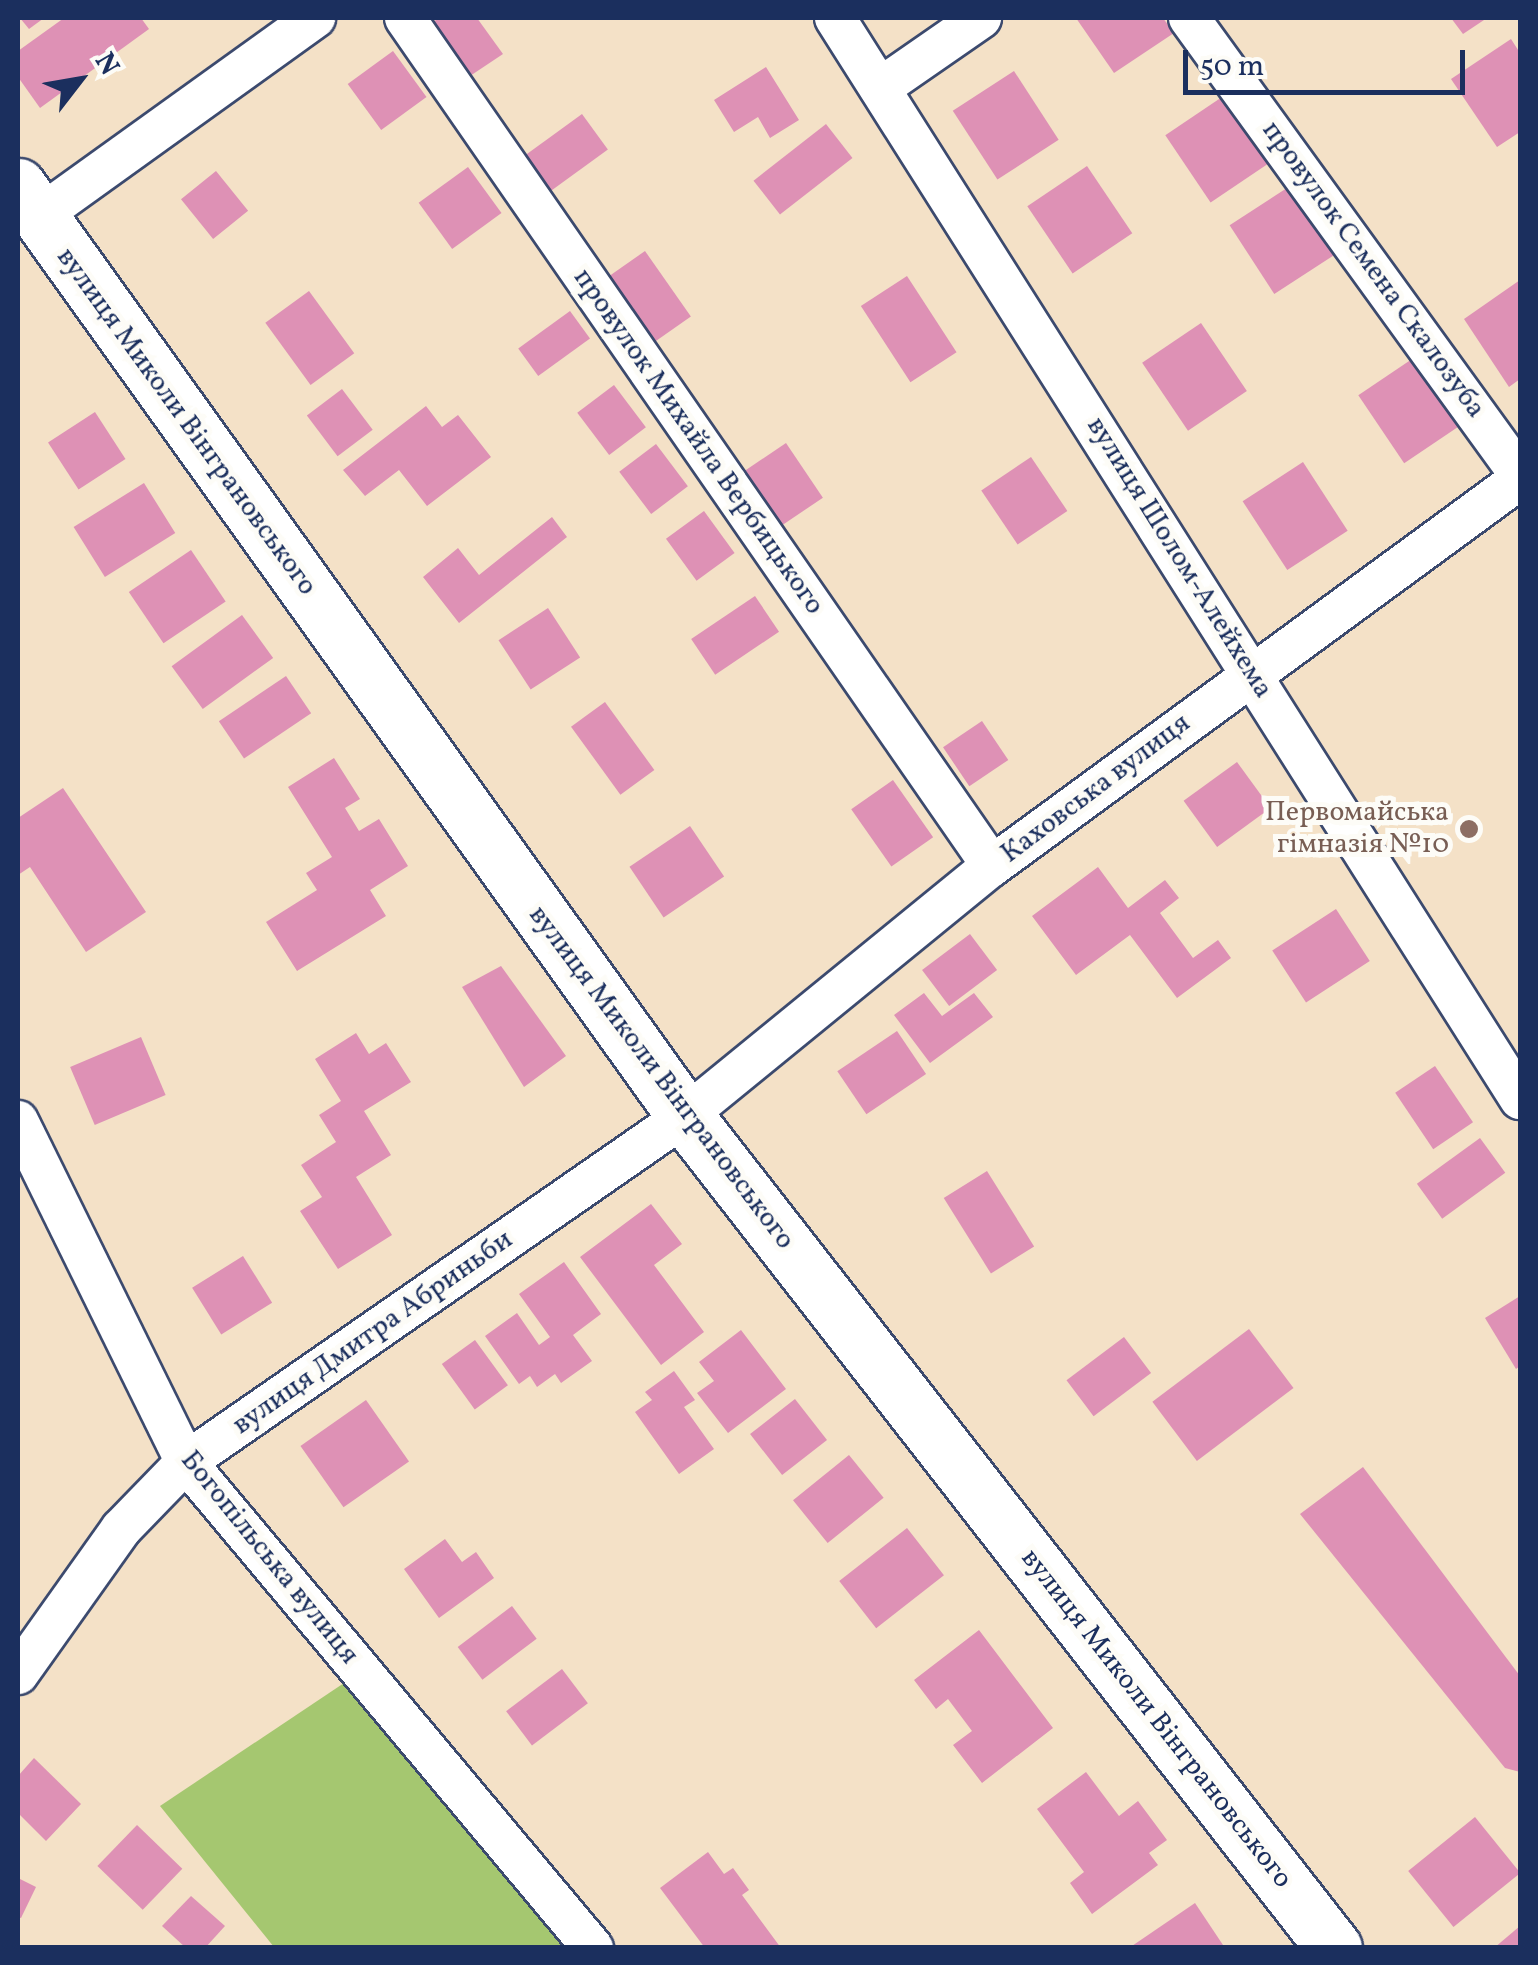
<!DOCTYPE html>
<html>
<head>
<meta charset="utf-8">
<style>
	body { margin:0 }
	#map { position:relative; width:1538px; height:1965px; overflow:hidden; background:#f4e1c7; font-family:Vollkorn,serif }
	div>[style] { position:absolute }
	.green>* { inset:0; background:#a5c770 }
	.building>* { inset:0; background:#de91b5; transform-origin:0 0 }
	.roads { filter:drop-shadow(2px 0 #3c4a6e) drop-shadow(-2px 0 #3c4a6e) drop-shadow(0 2px #3c4a6e) drop-shadow(0 -2px #3c4a6e) }
	.minor>* { height:40px; margin:-20px; padding:0 20px; transform-origin:20px; border-radius:20px; background:#fff }
	.primary>* { height:55px; margin:-27.5px; padding:0 27.5px; transform-origin:27.5px; border-radius:27.5px; background:#fff }
	.dots>* { width:28px; height:28px; translate:-50% -50%; box-sizing:border-box; border:5px solid #fdfcf7; border-radius:50% }
	span { translate:-50% -50%; white-space:nowrap; text-align:center; line-height:1.15; -webkit-text-stroke:10px #fdfcf7; paint-order:stroke }
	.street-label { font-size:28px; color:#1b2f5e }
	.education-label { font-size:28px; color:#785e54 }
	.right { translate:-100% -50%; text-align:right }
	.frame { position:absolute; inset:0; border:20px solid #1b2f5e; pointer-events:none }
	.north { position:absolute; left:30px; top:30px; width:100px; height:100px; -webkit-text-stroke:8px #fdfcf7; paint-order:stroke; rotate:59deg; font-size:28px; font-weight:700; line-height:40px; text-align:center; color:#1b2f5e }
	.north::after { content:''; display:block; margin:auto; width:35px; height:45px; background:#1b2f5e; clip-path:polygon(50% 0,100% 100%,50% 72%,0 100%) }
	.scale { position:absolute; left:1183px; top:50px; width:282px; height:45px; box-sizing:border-box; border:5px solid #1b2f5e; border-top:0; padding-left:12px; font-size:30px; line-height:35px; white-space:nowrap; color:#1b2f5e; -webkit-text-stroke:8px #fdfcf7; paint-order:stroke }
</style>
</head>
<body>
<div id="map">
	<div class="green">
		<i style="clip-path:polygon(353px 1677px,581px 1947px,274px 1947px,160px 1806px)"></i>
	</div>
	<div class="building">
		<i style="clip-path:polygon(20px 18px,44px 18px,29px 29px)"></i>
		<i style="clip-path:polygon(64px 18px,141px 18px,149px 29px,40px 108px,18px 77px,18px 51px)"></i>
		<i style="clip-path:polygon(439px 18px,477px 18px,503px 54px,467px 78px,430px 24px)"></i>
		<i style="clip-path:polygon(1076px 18px,1163px 18px,1174px 33px,1114px 73px)"></i>
		<i style="clip-path:polygon(1451px 18px,1487px 18px,1463px 34px)"></i>
		<i style="clip-path:polygon(1511px 39px,1520px 53px,1520px 132px,1497px 147px,1451px 79px)"></i>
		<i style="left:393px;top:51px;width:57px;height:56px;rotate:54deg"></i>
		<i style="clip-path:polygon(766px 67px,799px 120px,770px 138px,758px 117px,734px 132px,714px 100px)"></i>
		<i style="left:1014px;top:71px;width:82px;height:73px;rotate:57deg"></i>
		<i style="left:1225px;top:95px;width:81px;height:72px;rotate:56deg"></i>
		<i style="left:582px;top:114px;width:44px;height:71px;rotate:54deg"></i>
		<i style="left:826px;top:124px;width:43px;height:92px;rotate:52deg"></i>
		<i style="left:1087px;top:166px;width:81px;height:72px;rotate:56deg"></i>
		<i style="left:468px;top:167px;width:57px;height:61px;rotate:54deg"></i>
		<i style="left:216px;top:171px;width:51px;height:45px;rotate:51deg"></i>
		<i style="left:1290px;top:186px;width:82px;height:72px;rotate:57deg"></i>
		<i style="left:645px;top:251px;width:80px;height:44px;rotate:55deg"></i>
		<i style="left:907px;top:276px;width:91px;height:55px;rotate:57deg"></i>
		<i style="clip-path:polygon(1520px 280px,1520px 379px,1509px 387px,1464px 319px)"></i>
		<i style="left:309px;top:291px;width:77px;height:54px;rotate:54deg"></i>
		<i style="left:570px;top:311px;width:34px;height:64px;rotate:54deg"></i>
		<i style="left:1201px;top:323px;width:82px;height:71px;rotate:56deg"></i>
		<i style="left:1418px;top:355px;width:82px;height:72px;rotate:56deg"></i>
		<i style="left:614px;top:385px;width:53px;height:46px;rotate:53deg"></i>
		<i style="left:342px;top:389px;width:51px;height:44px;rotate:53deg"></i>
		<i style="clip-path:polygon(426px 406px,442px 427px,458px 415px,491px 457px,427px 506px,399px 470px,365px 496px,343px 470px)"></i>
		<i style="left:95px;top:412px;width:56px;height:56px;rotate:57deg"></i>
		<i style="left:786px;top:443px;width:66px;height:51px;rotate:56deg"></i>
		<i style="left:656px;top:444px;width:53px;height:46px;rotate:53deg"></i>
		<i style="left:1031px;top:457px;width:65px;height:60px;rotate:56deg"></i>
		<i style="left:1303px;top:462px;width:82px;height:72px;rotate:57deg"></i>
		<i style="left:144px;top:483px;width:59px;height:83px;rotate:58deg"></i>
		<i style="left:704px;top:511px;width:52px;height:47px;rotate:54deg"></i>
		<i style="clip-path:polygon(552px 517px,567px 537px,459px 623px,423px 577px,458px 548px,479px 575px)"></i>
		<i style="left:191px;top:550px;width:62px;height:75px;rotate:56deg"></i>
		<i style="left:755px;top:596px;width:43px;height:77px;rotate:56deg"></i>
		<i style="left:548px;top:608px;width:59px;height:59px;rotate:57deg"></i>
		<i style="left:242px;top:615px;width:53px;height:87px;rotate:54deg"></i>
		<i style="left:286px;top:676px;width:45px;height:81px;rotate:56deg"></i>
		<i style="left:605px;top:702px;width:84px;height:42px;rotate:54deg"></i>
		<i style="left:982px;top:721px;width:47px;height:47px;rotate:56deg"></i>
		<i style="clip-path:polygon(334px 758px,360px 799px,345px 808px,359px 831px,379px 819px,408px 866px,370px 890px,386px 916px,297px 971px,266px 922px,317px 890px,306px 873px,332px 857px,288px 787px)"></i>
		<i style="left:1237px;top:762px;width:57px;height:66px;rotate:54deg"></i>
		<i style="left:893px;top:780px;width:70px;height:51px;rotate:55deg"></i>
		<i style="clip-path:polygon(63px 788px,146px 912px,86px 952px,30px 867px,18px 875px,18px 818px)"></i>
		<i style="left:690px;top:826px;width:61px;height:73px;rotate:56deg"></i>
		<i style="clip-path:polygon(1098px 867px,1128px 908px,1165px 880px,1179px 898px,1160px 913px,1193px 958px,1218px 940px,1231px 958px,1177px 998px,1130px 935px,1076px 975px,1032px 916px)"></i>
		<i style="left:1336px;top:909px;width:62px;height:76px;rotate:57deg"></i>
		<i style="left:970px;top:934px;width:45px;height:60px;rotate:53deg"></i>
		<i style="clip-path:polygon(501px 966px,566px 1056px,524px 1087px,462px 987px)"></i>
		<i style="clip-path:polygon(924px 993px,942px 1016px,974px 993px,993px 1017px,930px 1063px,894px 1015px)"></i>
		<i style="left:897px;top:1031px;width:52px;height:72px;rotate:56deg"></i>
		<i style="clip-path:polygon(356px 1033px,369px 1054px,386px 1043px,411px 1082px,364px 1111px,391px 1155px,356px 1177px,392px 1235px,338px 1269px,300px 1211px,322px 1197px,301px 1165px,336px 1142px,319px 1115px,341px 1101px,315px 1059px)"></i>
		<i style="left:141px;top:1037px;width:63px;height:77px;rotate:67deg"></i>
		<i style="left:1435px;top:1066px;width:68px;height:48px;rotate:56deg"></i>
		<i style="left:1480px;top:1138px;width:43px;height:78px;rotate:54deg"></i>
		<i style="left:987px;top:1171px;width:89px;height:51px;rotate:58deg"></i>
		<i style="clip-path:polygon(651px 1204px,682px 1244px,654px 1265px,704px 1332px,661px 1365px,580px 1257px)"></i>
		<i style="left:243px;top:1256px;width:55px;height:60px;rotate:58deg"></i>
		<i style="clip-path:polygon(564px 1262px,601px 1314px,573px 1335px,592px 1361px,561px 1383px,555px 1374px,537px 1387px,530px 1376px,519px 1384px,485px 1336px,517px 1313px,539px 1345px,550px 1337px,519px 1294px)"></i>
		<i style="clip-path:polygon(1520px 1296px,1520px 1366px,1516px 1369px,1485px 1318px)"></i>
		<i style="left:1249px;top:1329px;width:74px;height:121px;rotate:53deg"></i>
		<i style="clip-path:polygon(741px 1330px,786px 1389px,728px 1433px,697px 1393px,714px 1381px,699px 1362px)"></i>
		<i style="left:1124px;top:1337px;width:45px;height:72px;rotate:53deg"></i>
		<i style="left:475px;top:1340px;width:56px;height:41px;rotate:54deg"></i>
		<i style="clip-path:polygon(674px 1371px,695px 1400px,684px 1407px,714px 1449px,679px 1474px,635px 1412px,652px 1400px,645px 1392px)"></i>
		<i style="left:795px;top:1399px;width:52px;height:57px;rotate:52deg"></i>
		<i style="left:366px;top:1400px;width:75px;height:80px;rotate:55deg"></i>
		<i style="left:849px;top:1455px;width:55px;height:72px;rotate:51deg"></i>
		<i style="clip-path:polygon(1363px 1467px,1520px 1676px,1520px 1772px,1505px 1768px,1300px 1514px)"></i>
		<i style="left:907px;top:1528px;width:60px;height:86px;rotate:52deg"></i>
		<i style="clip-path:polygon(445px 1539px,462px 1562px,476px 1552px,494px 1578px,439px 1618px,404px 1569px)"></i>
		<i style="left:512px;top:1606px;width:41px;height:68px;rotate:53deg"></i>
		<i style="clip-path:polygon(979px 1630px,1053px 1728px,982px 1783px,953px 1745px,972px 1731px,948px 1699px,936px 1709px,914px 1680px)"></i>
		<i style="left:562px;top:1669px;width:43px;height:70px;rotate:53deg"></i>
		<i style="clip-path:polygon(34px 1758px,81px 1804px,46px 1841px,18px 1813px,18px 1776px)"></i>
		<i style="clip-path:polygon(1086px 1772px,1119px 1816px,1138px 1801px,1167px 1840px,1149px 1853px,1158px 1865px,1092px 1914px,1070px 1883px,1084px 1872px,1037px 1809px)"></i>
		<i style="left:1475px;top:1817px;width:72px;height:86px;rotate:51deg"></i>
		<i style="left:137px;top:1825px;width:63px;height:57px;rotate:44deg"></i>
		<i style="clip-path:polygon(708px 1852px,724px 1874px,733px 1868px,749px 1890px,742px 1895px,781px 1948px,705px 1948px,660px 1888px)"></i>
		<i style="clip-path:polygon(18px 1878px,36px 1887px,21px 1918px,18px 1917px)"></i>
		<i style="clip-path:polygon(191px 1896px,225px 1926px,205px 1948px,186px 1948px,162px 1926px)"></i>
		<i style="clip-path:polygon(1195px 1903px,1225px 1948px,1129px 1948px)"></i>
		<i style="clip-path:polygon(1520px 1926px,1520px 1948px,1494px 1948px)"></i>
	</div>
	<div class="roads">
		<div class="minor">
			<i style="left:405px;top:18px;width:1031px;rotate:55.31deg"></i>
			<i style="left:835px;top:18px;width:1280px;rotate:57.64deg"></i>
			<i style="left:1189px;top:18px;width:564px;rotate:54.08deg"></i>
			<i style="left:880px;top:88px;width:123px;rotate:-34.7deg"></i>
			<i style="left:39px;top:216px;width:340px;rotate:-35.7deg"></i>
			<i style="left:18px;top:1121px;width:380px;rotate:63.8deg"></i>
			<i style="left:186px;top:1462px;width:634px;rotate:50.06deg"></i>
			<i style="left:18px;top:1674px;width:178px;rotate:-54.6deg"></i>
			<i style="left:121px;top:1529px;width:93px;rotate:-45.9deg"></i>
			<i style="left:186px;top:1462px;width:607px;rotate:-34.74deg"></i>
			<i style="left:685px;top:1116px;width:396px;rotate:-39.2deg"></i>
			<i style="left:992px;top:866px;width:655px;rotate:-36.24deg"></i>
		</div>
		<div class="primary">
			<i style="left:18px;top:186px;width:1144px;rotate:54.35deg"></i>
			<i style="left:685px;top:1116px;width:1055px;rotate:52.04deg"></i>
		</div>
	</div>
	<div class="dots">
		<i style="left:1469px;top:829px;background:#8d6e63"></i>
	</div>
	<div class="street-label">
		<span style="left:1373px;top:270px;rotate:54deg">провулок Семена Скалозуба</span>
		<span style="left:186px;top:422px;rotate:54deg">вулиця Миколи Вінграновського</span>
		<span style="left:698px;top:442px;rotate:55deg">провулок Михайла Вербицького</span>
		<span style="left:1179px;top:558px;rotate:58deg">вулиця Шолом-Алейхема</span>
		<span style="left:1096px;top:789px;rotate:-37deg">Каховська вулиця</span>
		<span style="left:661px;top:1078px;rotate:53deg">вулиця Миколи Вінграновського</span>
		<span style="left:373px;top:1333px;rotate:-35deg">вулиця Дмитра Абриньби</span>
		<span style="left:269px;top:1558px;rotate:51deg">Богопільська вулиця</span>
		<span style="left:1156px;top:1719px;rotate:52deg">вулиця Миколи Вінграновського</span>
	</div>
	<div class="education-label">
		<span class="right" style="left:1449px;top:829px">Первомайська<br>гімназія №10</span>
	</div>
	<div class="frame"></div>
	<div class="north">N</div>
	<div class="scale">50 m</div>
</div>
</body>
</html>
